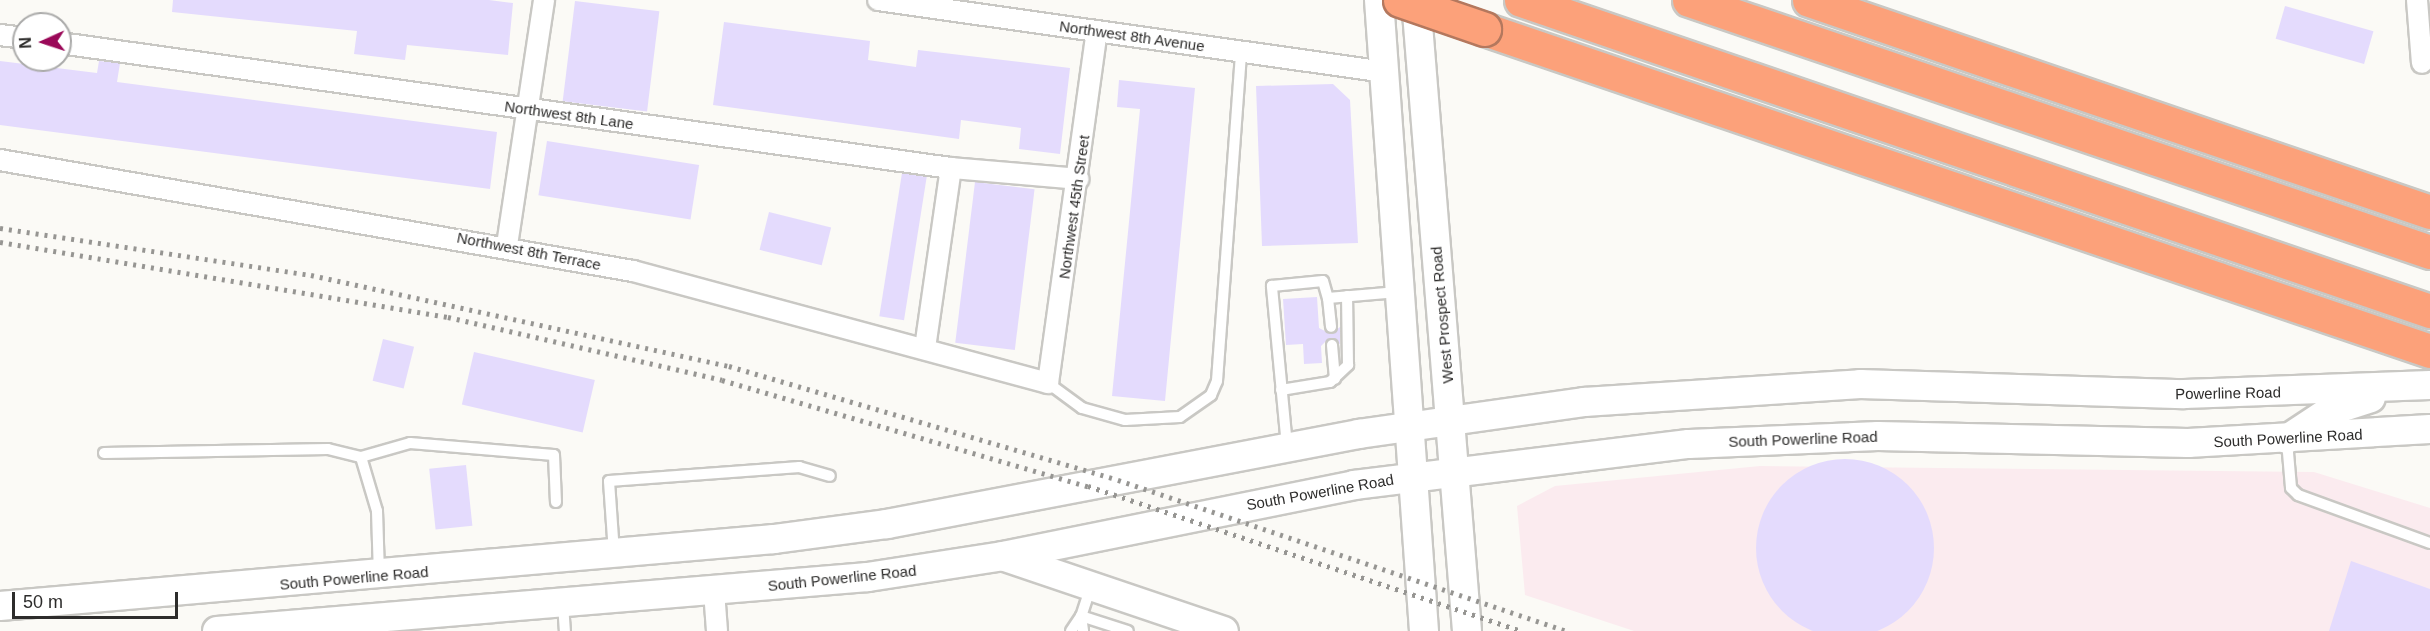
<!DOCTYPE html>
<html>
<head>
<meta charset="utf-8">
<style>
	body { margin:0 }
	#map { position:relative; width:2430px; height:631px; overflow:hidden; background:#fbfaf6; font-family:Arial,sans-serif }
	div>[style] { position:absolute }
	.industrial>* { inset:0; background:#fbebef }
	.building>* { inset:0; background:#e4dbfd; transform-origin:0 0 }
	.round { border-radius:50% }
	.roads { filter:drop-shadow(2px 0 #c9c8c4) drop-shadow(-2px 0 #c9c8c4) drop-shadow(0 2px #c9c8c4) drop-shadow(0 -2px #c9c8c4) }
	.lane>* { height:10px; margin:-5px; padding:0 5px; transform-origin:5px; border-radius:5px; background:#fff }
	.street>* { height:20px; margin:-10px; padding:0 10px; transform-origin:10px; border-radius:10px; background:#fff }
	.secondary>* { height:28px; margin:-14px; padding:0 14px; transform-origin:14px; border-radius:14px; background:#fff }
	.highway>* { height:33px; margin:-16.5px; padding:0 16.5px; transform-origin:16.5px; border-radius:16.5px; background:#fca17a }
	.rail>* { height:4.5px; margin-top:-2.25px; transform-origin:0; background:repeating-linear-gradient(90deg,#969592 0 3px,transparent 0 9px) }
	.bridges { filter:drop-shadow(2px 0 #b4785e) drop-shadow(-2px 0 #b4785e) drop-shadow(0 2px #b4785e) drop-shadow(0 -2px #b4785e) }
	.highway-bridge>* { height:33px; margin:-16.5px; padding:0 16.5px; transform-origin:16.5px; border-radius:16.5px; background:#fca17a }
	span { translate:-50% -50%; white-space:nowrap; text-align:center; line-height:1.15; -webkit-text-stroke:4.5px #fff; paint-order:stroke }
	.street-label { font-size:15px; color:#2d2c2b }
	.north { position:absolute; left:12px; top:12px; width:60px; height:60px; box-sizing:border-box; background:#fff; border:2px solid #ababaa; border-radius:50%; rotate:267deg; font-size:16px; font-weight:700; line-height:24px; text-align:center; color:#2d2c2b }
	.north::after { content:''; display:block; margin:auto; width:21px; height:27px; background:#9a0858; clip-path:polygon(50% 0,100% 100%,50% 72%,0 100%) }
	.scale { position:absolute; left:12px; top:592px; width:166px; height:27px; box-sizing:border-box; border:3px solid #2d2c2b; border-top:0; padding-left:8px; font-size:18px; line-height:21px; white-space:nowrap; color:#2d2c2b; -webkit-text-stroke:4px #fff; paint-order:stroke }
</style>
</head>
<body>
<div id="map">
	<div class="industrial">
		<i style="clip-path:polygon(1760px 466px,2314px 472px,2430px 508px,2430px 631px,1634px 631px,1525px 595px,1517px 506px,1555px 486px)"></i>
	</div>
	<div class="building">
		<i style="clip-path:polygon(173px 0,489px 0,513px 3px,508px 55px,407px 45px,405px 60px,354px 54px,357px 31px,172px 12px)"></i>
		<i style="left:575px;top:1px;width:85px;height:101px;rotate:7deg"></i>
		<i style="left:2285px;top:6px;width:92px;height:34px;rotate:16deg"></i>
		<i style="clip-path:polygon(724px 22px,870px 41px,868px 60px,916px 67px,918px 50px,1070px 68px,1060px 154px,1019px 149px,1021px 128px,961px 120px,959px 139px,713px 105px)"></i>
		<i style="clip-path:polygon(0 61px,97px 73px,99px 61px,120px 63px,117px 82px,497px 132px,490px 189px,0 125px)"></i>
		<i style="clip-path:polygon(1119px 80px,1195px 88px,1165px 401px,1112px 396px,1140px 109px,1117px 107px)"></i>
		<i style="clip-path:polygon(1333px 84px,1350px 100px,1358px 243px,1262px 246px,1256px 86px)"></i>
		<i style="left:547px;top:141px;width:154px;height:55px;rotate:9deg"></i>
		<i style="left:902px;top:173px;width:25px;height:145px;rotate:9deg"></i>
		<i style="left:975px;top:182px;width:60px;height:162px;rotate:7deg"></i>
		<i style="left:769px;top:212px;width:64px;height:39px;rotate:14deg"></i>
		<i style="clip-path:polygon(1317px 297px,1319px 328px,1331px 334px,1340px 327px,1340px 344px,1328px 339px,1321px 346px,1322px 363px,1304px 364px,1303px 344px,1286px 345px,1283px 299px)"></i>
		<i style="left:383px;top:339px;width:32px;height:43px;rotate:14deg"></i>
		<i style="left:474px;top:352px;width:124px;height:54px;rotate:13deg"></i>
		<i class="round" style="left:1756px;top:459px;width:178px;height:178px"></i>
		<i style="left:466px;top:465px;width:61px;height:37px;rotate:84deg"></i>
		<i style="clip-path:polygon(2351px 561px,2430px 589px,2430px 631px,2329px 631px)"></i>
	</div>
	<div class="roads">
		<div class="lane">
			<i style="left:1328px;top:298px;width:29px;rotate:84deg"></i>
			<i style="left:1332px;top:345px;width:34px;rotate:85deg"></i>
			<i style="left:1048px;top:383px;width:42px;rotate:36.3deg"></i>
			<i style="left:1082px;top:408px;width:45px;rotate:15.6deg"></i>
			<i style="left:1125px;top:420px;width:55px;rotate:-3.1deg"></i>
			<i style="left:1180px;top:417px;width:38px;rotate:-35deg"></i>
			<i style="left:1211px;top:395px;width:15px;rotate:-67deg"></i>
			<i style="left:1217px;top:381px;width:331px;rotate:-85.8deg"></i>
			<i style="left:1281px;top:390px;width:50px;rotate:-9.3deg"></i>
			<i style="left:1330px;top:382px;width:25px;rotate:-43deg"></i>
			<i style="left:1348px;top:365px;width:69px;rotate:-90.8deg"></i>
			<i style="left:2287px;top:441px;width:47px;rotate:85.1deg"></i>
			<i style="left:2291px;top:488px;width:10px;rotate:45deg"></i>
			<i style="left:2298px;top:495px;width:140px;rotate:20deg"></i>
			<i style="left:1287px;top:446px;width:161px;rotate:-95.4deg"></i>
			<i style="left:1272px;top:286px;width:51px;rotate:-5.6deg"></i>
			<i style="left:1323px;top:281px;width:18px;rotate:74deg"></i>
			<i style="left:1328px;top:298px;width:70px;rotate:-4.9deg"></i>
			<i style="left:104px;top:453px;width:224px;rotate:-1deg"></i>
			<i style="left:328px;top:449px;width:34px;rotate:14deg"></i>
			<i style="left:361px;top:457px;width:56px;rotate:73.5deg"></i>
			<i style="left:377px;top:511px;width:62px;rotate:88.2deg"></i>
			<i style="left:361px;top:457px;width:51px;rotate:-15.9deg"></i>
			<i style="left:410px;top:443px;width:144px;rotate:4.8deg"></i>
			<i style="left:554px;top:455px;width:47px;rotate:87.6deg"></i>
			<i style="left:614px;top:553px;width:72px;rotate:-94deg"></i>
			<i style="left:609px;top:481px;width:191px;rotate:-4.2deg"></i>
			<i style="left:799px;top:467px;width:32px;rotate:16deg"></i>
			<i style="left:1091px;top:586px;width:32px;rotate:108deg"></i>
			<i style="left:1081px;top:616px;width:49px;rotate:17.7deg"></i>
			<i style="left:563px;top:604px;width:27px;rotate:86deg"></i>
			<i style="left:1081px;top:616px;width:15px;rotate:82deg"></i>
			<i style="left:1071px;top:631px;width:18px;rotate:-56deg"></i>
		</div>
		<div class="street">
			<i style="left:878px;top:0;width:512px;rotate:8.08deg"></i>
			<i style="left:2417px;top:0;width:63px;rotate:85.5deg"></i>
			<i style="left:0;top:35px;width:24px;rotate:7deg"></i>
			<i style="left:60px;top:43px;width:900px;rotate:7.99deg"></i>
			<i style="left:951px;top:168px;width:128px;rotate:4.9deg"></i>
			<i style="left:0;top:160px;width:643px;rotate:9.95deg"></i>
			<i style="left:633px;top:271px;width:430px;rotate:15.1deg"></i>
			<i style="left:1048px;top:383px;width:355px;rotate:-82.1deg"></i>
			<i style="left:507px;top:245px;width:248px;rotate:-81.4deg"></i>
			<i style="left:925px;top:348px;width:182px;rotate:-81.8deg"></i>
			<i style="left:714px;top:591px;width:40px;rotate:85.7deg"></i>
		</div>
		<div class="secondary">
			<i style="left:1379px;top:0;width:633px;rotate:85.92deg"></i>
			<i style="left:1416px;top:0;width:633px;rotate:85.38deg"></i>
			<i style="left:2287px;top:439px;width:49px;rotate:-33.4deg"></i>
			<i style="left:2328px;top:412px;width:45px;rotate:-18deg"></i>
			<i style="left:1005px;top:557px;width:231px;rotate:18.7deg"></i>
			<i style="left:0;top:606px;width:777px;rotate:-4.95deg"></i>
			<i style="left:774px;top:539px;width:114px;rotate:-7.6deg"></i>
			<i style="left:887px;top:524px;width:481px;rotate:-10.8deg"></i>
			<i style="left:1359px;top:434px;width:227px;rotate:-8.1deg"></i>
			<i style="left:1584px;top:402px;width:277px;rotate:-3.7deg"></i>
			<i style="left:1860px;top:384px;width:324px;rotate:1.8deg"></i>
			<i style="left:2184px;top:394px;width:246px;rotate:-2.1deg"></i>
			<i style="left:217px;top:631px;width:653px;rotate:-4.74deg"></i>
			<i style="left:868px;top:577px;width:137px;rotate:-8.8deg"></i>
			<i style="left:1003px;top:556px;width:358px;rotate:-11.4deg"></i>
			<i style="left:1354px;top:485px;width:337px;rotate:-7deg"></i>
			<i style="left:1689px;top:444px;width:189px;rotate:-2.4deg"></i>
			<i style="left:1878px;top:436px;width:310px;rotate:1.3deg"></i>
			<i style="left:2188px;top:443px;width:242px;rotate:-3.3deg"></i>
		</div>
		<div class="highway">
			<i style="left:1521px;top:0;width:961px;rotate:18.89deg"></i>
			<i style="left:1689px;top:0;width:783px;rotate:18.78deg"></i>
			<i style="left:1809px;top:0;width:656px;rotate:18.85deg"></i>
			<i style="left:1484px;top:29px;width:999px;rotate:18.8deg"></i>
		</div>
	</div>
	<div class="rail">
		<i style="left:0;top:228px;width:315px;rotate:8.6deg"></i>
		<i style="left:311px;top:275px;width:428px;rotate:12.3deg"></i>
		<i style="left:729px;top:366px;width:405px;rotate:16.3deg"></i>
		<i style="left:1118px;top:480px;width:473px;rotate:18.6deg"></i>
		<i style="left:0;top:242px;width:454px;rotate:9.5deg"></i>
		<i style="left:448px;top:317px;width:281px;rotate:12.9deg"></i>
		<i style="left:722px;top:380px;width:381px;rotate:16.2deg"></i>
		<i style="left:1088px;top:486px;width:457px;rotate:18.5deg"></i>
	</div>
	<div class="bridges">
		<div class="highway-bridge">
			<i style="left:1400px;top:0;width:89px;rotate:19deg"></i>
		</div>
	</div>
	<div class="street-label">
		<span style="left:1132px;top:36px;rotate:8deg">Northwest 8th Avenue</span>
		<span style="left:569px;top:115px;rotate:8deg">Northwest 8th Lane</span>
		<span style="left:1074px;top:207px;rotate:-82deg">Northwest 45th Street</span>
		<span style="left:529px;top:251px;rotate:11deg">Northwest 8th Terrace</span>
		<span style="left:1442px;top:315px;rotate:-95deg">West Prospect Road</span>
		<span style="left:2228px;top:393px;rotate:-1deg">Powerline Road</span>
		<span style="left:2288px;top:438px;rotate:-3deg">South Powerline Road</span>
		<span style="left:1803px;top:439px;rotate:-2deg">South Powerline Road</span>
		<span style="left:1320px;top:492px;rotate:-10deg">South Powerline Road</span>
		<span style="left:354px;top:578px;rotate:-5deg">South Powerline Road</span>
		<span style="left:842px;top:578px;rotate:-6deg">South Powerline Road</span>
	</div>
	<div class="north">N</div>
	<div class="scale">50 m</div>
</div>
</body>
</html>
